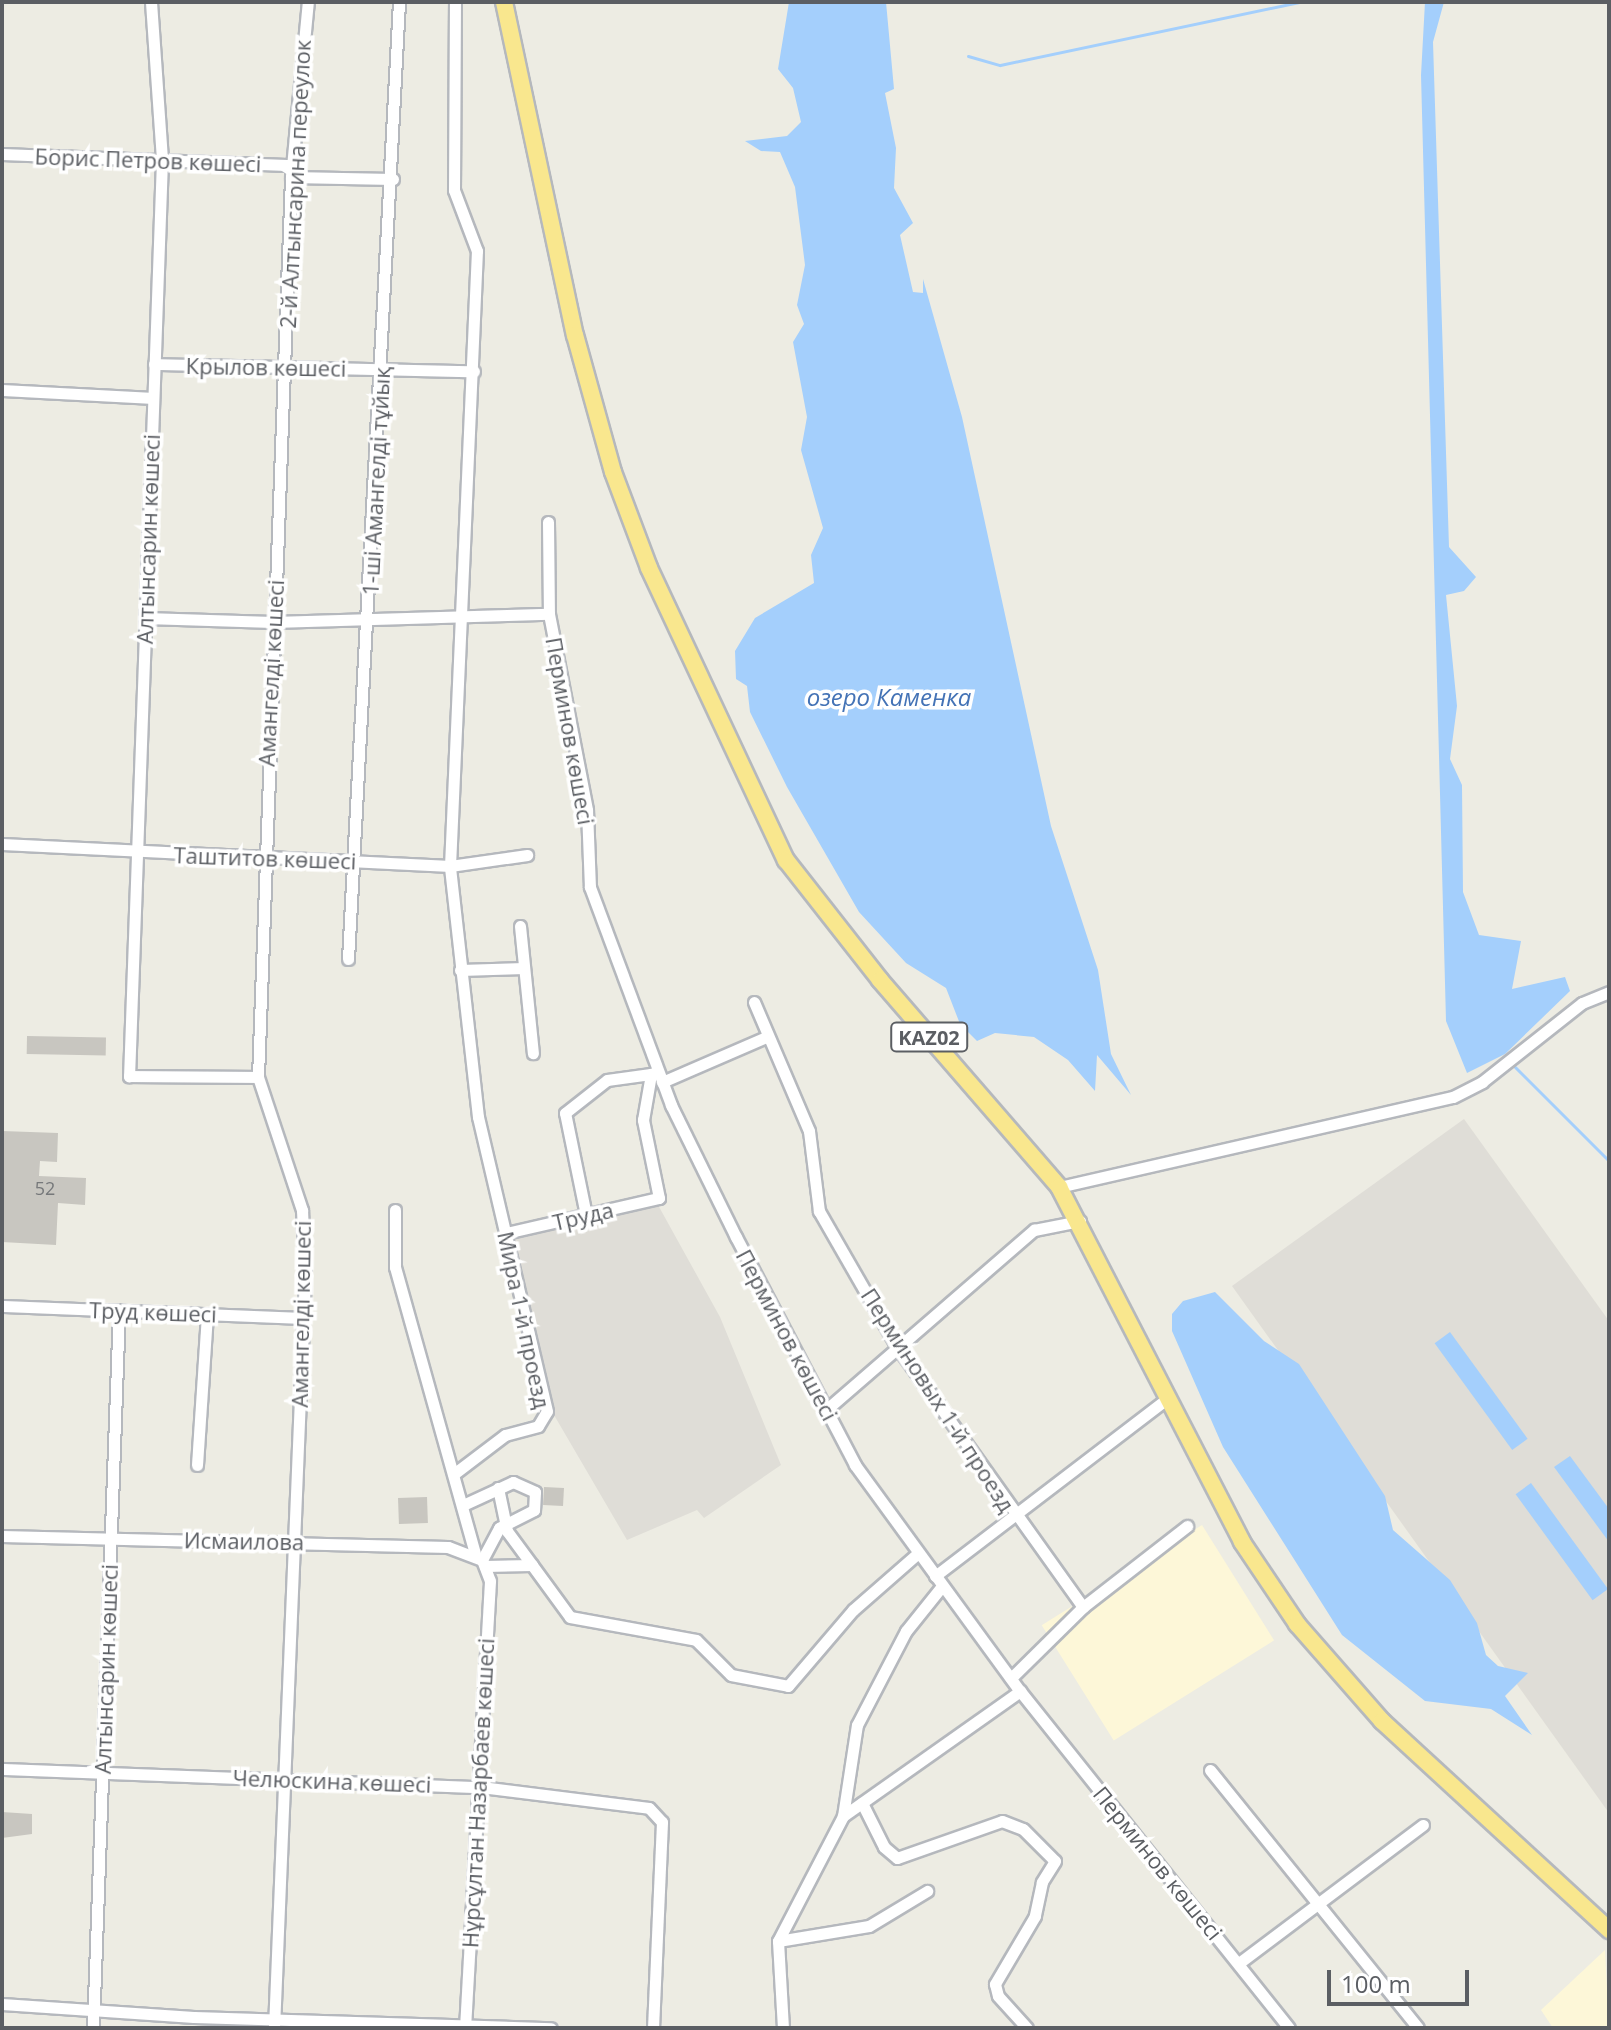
<!DOCTYPE html>
<html>
<head>
<meta charset="utf-8">
<style>
	body { margin:0 }
	#map { position:relative; width:1611px; height:2030px; overflow:hidden; background:#edece3; font-family:"Open Sans",sans-serif }
	div>[style] { position:absolute }
	.commercial>* { inset:0; background:#fdf7d8; transform-origin:0 0 }
	.industrial>* { inset:0; background:#dfddd7 }
	.water>* { inset:0; background:#a4cffc; transform-origin:0 0 }
	.stream>* { height:3px; margin:-1.5px; padding:0 1.5px; transform-origin:1.5px; border-radius:1.5px; background:#a4cffc }
	.building>* { inset:0; background:#c8c6c0; transform-origin:0 0 }
	.roads { filter:drop-shadow(2px 0 #b5b8bd) drop-shadow(-2px 0 #b5b8bd) drop-shadow(0 2px #b5b8bd) drop-shadow(0 -2px #b5b8bd) }
	.minor>* { height:11px; margin:-5.5px; padding:0 5.5px; transform-origin:5.5px; border-radius:5.5px; background:#fff }
	.highway>* { height:16px; margin:-8px; padding:0 8px; transform-origin:8px; border-radius:8px; background:#f9e78e }
	span { translate:-50% -50%; white-space:nowrap; text-align:center; line-height:1.15; -webkit-text-stroke:7px #fff; paint-order:stroke }
	.number-label { font-size:18px; color:#76787a }
	.number-label span { -webkit-text-stroke-width:0 }
	.shield-label span { padding:2px 6px; background:#fff; border:2px solid; border-radius:6px; -webkit-text-stroke-width:0 }
	.shield-label { font-size:20px; color:#5b5e63; font-weight:700 }
	.street-label { font-size:22px; color:#5b5e63 }
	.water-label { font-size:24px; color:#4473b6; font-style:italic }
	.frame { position:absolute; inset:0; border:4px solid #5b5e63; pointer-events:none }
	.scale { position:absolute; left:1327px; top:1970px; width:142px; height:36px; box-sizing:border-box; border:4px solid #5b5e63; border-top:0; padding-left:10px; font-size:24px; line-height:28px; white-space:nowrap; color:#5b5e63; -webkit-text-stroke:6px #fff; paint-order:stroke }
</style>
</head>
<body>
<div id="map">
	<div class="commercial">
		<i style="left:1202px;top:1525px;width:136px;height:189px;rotate:58deg"></i>
		<i style="clip-path:polygon(1605px 1950px,1609px 2028px,1553px 2028px,1541px 2010px)"></i>
	</div>
	<div class="industrial">
		<i style="clip-path:polygon(1464px 1119px,1609px 1321px,1609px 1813px,1232px 1286px)"></i>
		<i style="clip-path:polygon(658px 1205px,720px 1317px,781px 1465px,704px 1518px,697px 1510px,627px 1540px,554px 1415px,514px 1238px)"></i>
	</div>
	<div class="water">
		<i style="clip-path:polygon(789px 2px,886px 2px,894px 89px,885px 93px,896px 148px,894px 188px,913px 223px,900px 235px,913px 292px,923px 293px,923px 279px,962px 417px,1051px 826px,1098px 970px,1111px 1054px,1131px 1095px,1097px 1055px,1095px 1091px,1068px 1060px,1034px 1037px,995px 1033px,977px 1041px,960px 1024px,946px 988px,906px 963px,859px 912px,787px 787px,750px 712px,747px 686px,736px 679px,735px 651px,755px 618px,814px 583px,811px 555px,823px 528px,801px 450px,807px 417px,793px 342px,804px 324px,797px 305px,805px 265px,795px 187px,780px 152px,761px 151px,745px 141px,787px 136px,801px 122px,793px 88px,778px 69px)"></i>
		<i style="clip-path:polygon(1425px 2px,1444px 2px,1433px 42px,1449px 547px,1476px 577px,1464px 591px,1446px 595px,1457px 706px,1450px 759px,1462px 785px,1463px 892px,1479px 935px,1521px 941px,1512px 989px,1565px 977px,1570px 991px,1505px 1054px,1467px 1073px,1446px 1021px,1421px 75px)"></i>
		<i style="clip-path:polygon(1215px 1292px,1264px 1341px,1299px 1364px,1385px 1496px,1393px 1530px,1450px 1580px,1477px 1623px,1486px 1655px,1498px 1666px,1528px 1673px,1505px 1696px,1532px 1735px,1491px 1709px,1425px 1701px,1342px 1635px,1223px 1447px,1172px 1331px,1172px 1314px,1183px 1301px)"></i>
		<i style="left:1450px;top:1332px;width:132px;height:19px;rotate:54deg"></i>
		<i style="clip-path:polygon(1570px 1456px,1609px 1509px,1609px 1542px,1554px 1467px)"></i>
		<i style="left:1531px;top:1483px;width:131px;height:19px;rotate:54deg"></i>
	</div>
	<div class="stream">
		<i style="left:968px;top:56px;width:33px;rotate:16deg"></i>
		<i style="left:1000px;top:65px;width:307px;rotate:-11.9deg"></i>
		<i style="left:1515px;top:1067px;width:133px;rotate:45deg"></i>
	</div>
	<div class="building">
		<i style="left:27px;top:1036px;width:79px;height:18px;rotate:1deg"></i>
		<i style="clip-path:polygon(2px 1131px,58px 1133px,57px 1162px,40px 1161px,39px 1176px,86px 1178px,85px 1205px,58px 1203px,56px 1245px,2px 1242px)"></i>
		<i style="left:544px;top:1487px;width:20px;height:18px;rotate:3deg"></i>
		<i style="left:427px;top:1497px;width:26px;height:29px;rotate:88deg"></i>
		<i style="clip-path:polygon(2px 1812px,32px 1814px,32px 1834px,2px 1838px)"></i>
	</div>
	<div class="roads">
		<div class="minor">
			<i style="left:151px;top:2px;width:158px;rotate:86deg"></i>
			<i style="left:162px;top:160px;width:917px;rotate:92.06deg"></i>
			<i style="left:129px;top:1076px;width:129px;rotate:0.4deg"></i>
			<i style="left:2px;top:154px;width:291px;rotate:2.2deg"></i>
			<i style="left:291px;top:177px;width:102px;rotate:1.1deg"></i>
			<i style="left:154px;top:364px;width:320px;rotate:1.3deg"></i>
			<i style="left:2px;top:390px;width:151px;rotate:3deg"></i>
			<i style="left:548px;top:522px;width:92px;rotate:89.4deg"></i>
			<i style="left:549px;top:614px;width:200px;rotate:79deg"></i>
			<i style="left:587px;top:810px;width:77px;rotate:87.8deg"></i>
			<i style="left:590px;top:887px;width:233px;rotate:69.6deg"></i>
			<i style="left:671px;top:1105px;width:147px;rotate:63.8deg"></i>
			<i style="left:736px;top:1237px;width:257px;rotate:62.4deg"></i>
			<i style="left:855px;top:1465px;width:280px;rotate:53.9deg"></i>
			<i style="left:1020px;top:1691px;width:431px;rotate:51.4deg"></i>
			<i style="left:145px;top:618px;width:128px;rotate:1.8deg"></i>
			<i style="left:273px;top:622px;width:276px;rotate:-1.7deg"></i>
			<i style="left:2px;top:844px;width:449px;rotate:2.8deg"></i>
			<i style="left:450px;top:866px;width:78px;rotate:-8.1deg"></i>
			<i style="left:520px;top:926px;width:128px;rotate:84.2deg"></i>
			<i style="left:348px;top:959px;width:958px;rotate:-86.95deg"></i>
			<i style="left:460px;top:970px;width:64px;rotate:-1.8deg"></i>
			<i style="left:754px;top:1002px;width:140px;rotate:66.9deg"></i>
			<i style="left:809px;top:1131px;width:81px;rotate:82.9deg"></i>
			<i style="left:819px;top:1211px;width:155px;rotate:60.1deg"></i>
			<i style="left:896px;top:1345px;width:322px;rotate:54.5deg"></i>
			<i style="left:662px;top:1082px;width:113px;rotate:-23.4deg"></i>
			<i style="left:1059px;top:1187px;width:404px;rotate:-12.9deg"></i>
			<i style="left:1453px;top:1097px;width:33px;rotate:-27deg"></i>
			<i style="left:1482px;top:1082px;width:127px;rotate:-38.3deg"></i>
			<i style="left:1582px;top:1003px;width:29px;rotate:-22deg"></i>
			<i style="left:395px;top:1210px;width:57px;rotate:90deg"></i>
			<i style="left:395px;top:1267px;width:297px;rotate:74.4deg"></i>
			<i style="left:586px;top:1215px;width:104px;rotate:-101.6deg"></i>
			<i style="left:565px;top:1113px;width:53px;rotate:-38.2deg"></i>
			<i style="left:607px;top:1080px;width:44px;rotate:-7.8deg"></i>
			<i style="left:506px;top:1233px;width:157px;rotate:-12.9deg"></i>
			<i style="left:659px;top:1198px;width:80px;rotate:-101.6deg"></i>
			<i style="left:643px;top:1120px;width:47px;rotate:-80.1deg"></i>
			<i style="left:651px;top:1074px;width:7px;rotate:-16deg"></i>
			<i style="left:2px;top:1306px;width:302px;rotate:2.3deg"></i>
			<i style="left:827px;top:1409px;width:274px;rotate:-40.9deg"></i>
			<i style="left:1034px;top:1230px;width:47px;rotate:-11.1deg"></i>
			<i style="left:197px;top:1465px;width:151px;rotate:-86.2deg"></i>
			<i style="left:455px;top:1473px;width:63px;rotate:-37.2deg"></i>
			<i style="left:505px;top:1435px;width:34px;rotate:-15deg"></i>
			<i style="left:538px;top:1426px;width:17px;rotate:-59deg"></i>
			<i style="left:547px;top:1411px;width:302px;rotate:-103.2deg"></i>
			<i style="left:478px;top:1117px;width:253px;rotate:-96.4deg"></i>
			<i style="left:450px;top:866px;width:616px;rotate:-87.49deg"></i>
			<i style="left:477px;top:251px;width:65px;rotate:-110.7deg"></i>
			<i style="left:454px;top:190px;width:188px;rotate:-89.7deg"></i>
			<i style="left:498px;top:1488px;width:44px;rotate:78.2deg"></i>
			<i style="left:507px;top:1531px;width:42px;rotate:53.7deg"></i>
			<i style="left:463px;top:1505px;width:55px;rotate:-24.7deg"></i>
			<i style="left:513px;top:1482px;width:24px;rotate:24deg"></i>
			<i style="left:535px;top:1492px;width:18px;rotate:93deg"></i>
			<i style="left:534px;top:1510px;width:39px;rotate:153deg"></i>
			<i style="left:499px;top:1528px;width:36px;rotate:118deg"></i>
			<i style="left:2px;top:1536px;width:446px;rotate:1.4deg"></i>
			<i style="left:448px;top:1547px;width:36px;rotate:21deg"></i>
			<i style="left:482px;top:1560px;width:22px;rotate:69deg"></i>
			<i style="left:490px;top:1581px;width:448px;rotate:93.2deg"></i>
			<i style="left:485px;top:1566px;width:47px;rotate:-1.2deg"></i>
			<i style="left:532px;top:1565px;width:64px;rotate:53.8deg"></i>
			<i style="left:570px;top:1617px;width:128px;rotate:10.3deg"></i>
			<i style="left:696px;top:1640px;width:49px;rotate:45deg"></i>
			<i style="left:731px;top:1675px;width:58px;rotate:10.9deg"></i>
			<i style="left:788px;top:1686px;width:100px;rotate:-49.5deg"></i>
			<i style="left:853px;top:1610px;width:86px;rotate:-41.2deg"></i>
			<i style="left:935px;top:1576px;width:293px;rotate:-37.4deg"></i>
			<i style="left:1011px;top:1678px;width:101px;rotate:-44.6deg"></i>
			<i style="left:1083px;top:1607px;width:132px;rotate:-37.9deg"></i>
			<i style="left:2px;top:1769px;width:479px;rotate:2.2deg"></i>
			<i style="left:481px;top:1787px;width:169px;rotate:7.1deg"></i>
			<i style="left:649px;top:1808px;width:19px;rotate:47deg"></i>
			<i style="left:662px;top:1822px;width:206px;rotate:92.5deg"></i>
			<i style="left:1210px;top:1770px;width:331px;rotate:51.1deg"></i>
			<i style="left:862px;top:1803px;width:49px;rotate:63.4deg"></i>
			<i style="left:884px;top:1847px;width:17px;rotate:40deg"></i>
			<i style="left:897px;top:1858px;width:111px;rotate:-19.4deg"></i>
			<i style="left:1002px;top:1821px;width:22px;rotate:21deg"></i>
			<i style="left:1023px;top:1829px;width:45px;rotate:45deg"></i>
			<i style="left:1055px;top:1861px;width:25px;rotate:122deg"></i>
			<i style="left:1042px;top:1882px;width:35px;rotate:102deg"></i>
			<i style="left:1035px;top:1916px;width:79px;rotate:120.5deg"></i>
			<i style="left:995px;top:1984px;width:12px;rotate:76deg"></i>
			<i style="left:998px;top:1996px;width:43px;rotate:47.8deg"></i>
			<i style="left:843px;top:1816px;width:92px;rotate:-81.3deg"></i>
			<i style="left:857px;top:1725px;width:106px;rotate:-62.5deg"></i>
			<i style="left:906px;top:1631px;width:58px;rotate:-51.3deg"></i>
			<i style="left:778px;top:1941px;width:92px;rotate:-9.4deg"></i>
			<i style="left:869px;top:1926px;width:68px;rotate:-31.1deg"></i>
			<i style="left:1239px;top:1963px;width:230px;rotate:-36.9deg"></i>
			<i style="left:2px;top:2004px;width:192px;rotate:3.9deg"></i>
			<i style="left:194px;top:2017px;width:357px;rotate:1.8deg"></i>
			<i style="left:93px;top:2028px;width:718px;rotate:-87.93deg"></i>
			<i style="left:274px;top:2028px;width:753px;rotate:-87.64deg"></i>
			<i style="left:305px;top:1276px;width:66px;rotate:-92.6deg"></i>
			<i style="left:302px;top:1210px;width:140px;rotate:-108.3deg"></i>
			<i style="left:258px;top:1077px;width:901px;rotate:-87.9deg"></i>
			<i style="left:291px;top:177px;width:176px;rotate:-84.5deg"></i>
			<i style="left:783px;top:2028px;width:87px;rotate:-93.3deg"></i>
			<i style="left:778px;top:1941px;width:141px;rotate:-62.5deg"></i>
			<i style="left:843px;top:1816px;width:217px;rotate:-35.2deg"></i>
		</div>
		<div class="highway">
			<i style="left:504px;top:2px;width:340px;rotate:78deg"></i>
			<i style="left:575px;top:335px;width:142px;rotate:74.5deg"></i>
			<i style="left:613px;top:472px;width:103px;rotate:69.4deg"></i>
			<i style="left:649px;top:568px;width:323px;rotate:64.9deg"></i>
			<i style="left:786px;top:860px;width:152px;rotate:51.9deg"></i>
			<i style="left:880px;top:980px;width:274px;rotate:49.1deg"></i>
			<i style="left:1059px;top:1187px;width:399px;rotate:62.7deg"></i>
			<i style="left:1242px;top:1542px;width:99px;rotate:56.1deg"></i>
			<i style="left:1297px;top:1624px;width:129px;rotate:48.8deg"></i>
			<i style="left:1382px;top:1721px;width:309px;rotate:42.6deg"></i>
		</div>
	</div>
	<div class="number-label">
		<span style="left:45px;top:1188px">52</span>
	</div>
	<div class="shield-label">
		<span style="left:929px;top:1037px">KAZ02</span>
	</div>
	<div class="street-label">
		<span style="left:148px;top:160px;rotate:2deg">Борис Петров көшесі</span>
		<span style="left:295px;top:184px;rotate:-87deg">2-й Алтынсарина переулок</span>
		<span style="left:266px;top:367px;rotate:1deg">Крылов көшесі</span>
		<span style="left:376px;top:481px;rotate:-87deg">1-ші Амангелді тұйық</span>
		<span style="left:148px;top:539px;rotate:-88deg">Алтынсарин көшесі</span>
		<span style="left:271px;top:673px;rotate:-87deg">Амангелді көшесі</span>
		<span style="left:570px;top:731px;rotate:80deg">Перминов көшесі</span>
		<span style="left:265px;top:858px;rotate:2deg">Таштитов көшесі</span>
		<span style="left:583px;top:1216px;rotate:-13deg">Труда</span>
		<span style="left:153px;top:1312px;rotate:2deg">Труд көшесі</span>
		<span style="left:301px;top:1314px;rotate:-89deg">Амангелді көшесі</span>
		<span style="left:524px;top:1320px;rotate:78deg">Мира 1-й проезд</span>
		<span style="left:787px;top:1335px;rotate:62deg">Перминов көшесі</span>
		<span style="left:938px;top:1400px;rotate:57deg">Перминовых 1-й проезд</span>
		<span style="left:244px;top:1541px;rotate:1deg">Исмаилова</span>
		<span style="left:106px;top:1669px;rotate:-88deg">Алтынсарин көшесі</span>
		<span style="left:332px;top:1781px;rotate:2deg">Челюскина көшесі</span>
		<span style="left:478px;top:1793px;rotate:-87deg">Нұрсұлтан Назарбаев көшесі</span>
		<span style="left:1158px;top:1863px;rotate:51deg">Перминов көшесі</span>
	</div>
	<div class="water-label">
		<span style="left:889px;top:697px">озеро Каменка</span>
	</div>
	<div class="frame"></div>
	<div class="scale">100 m</div>
</div>
</body>
</html>
